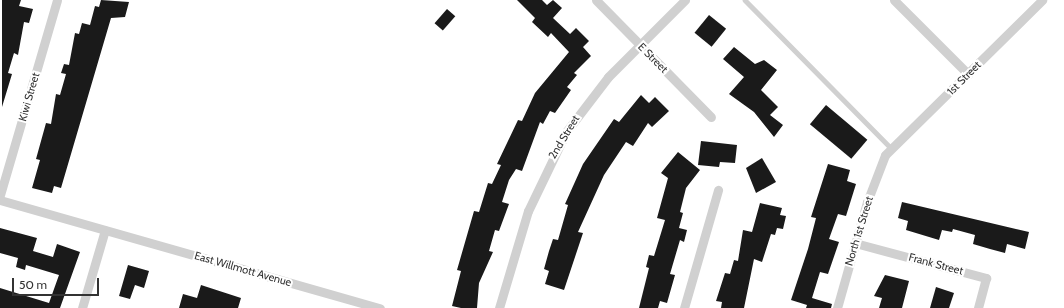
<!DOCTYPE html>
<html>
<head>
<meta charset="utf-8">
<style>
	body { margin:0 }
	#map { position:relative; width:1064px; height:308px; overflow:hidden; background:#fff; font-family:Cabin,sans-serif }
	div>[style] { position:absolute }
	.building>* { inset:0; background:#1a1a1a; transform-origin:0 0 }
	.lane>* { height:4.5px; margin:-2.25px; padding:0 2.25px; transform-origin:2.25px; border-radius:2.25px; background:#d0d0d0 }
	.street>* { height:9px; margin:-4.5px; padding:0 4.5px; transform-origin:4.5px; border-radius:4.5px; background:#d0d0d0 }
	span { translate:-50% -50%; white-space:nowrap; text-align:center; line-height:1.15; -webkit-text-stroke:4px #fff; paint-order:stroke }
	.street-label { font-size:11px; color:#333 }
	.scale { position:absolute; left:12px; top:278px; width:87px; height:18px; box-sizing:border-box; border:2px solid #333; border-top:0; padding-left:5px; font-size:12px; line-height:14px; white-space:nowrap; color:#333; -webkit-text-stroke:3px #fff; paint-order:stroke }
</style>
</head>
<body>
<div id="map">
	<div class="building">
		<i style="clip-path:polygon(2px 0,21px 0,19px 6px,33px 9px,29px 23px,24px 22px,18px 55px,14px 53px,8px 73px,12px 74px,2px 107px)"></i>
		<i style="clip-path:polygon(101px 0,129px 2px,125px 17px,111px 18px,61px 188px,54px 186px,52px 193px,32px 188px,40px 160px,36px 159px,46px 123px,51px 124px,56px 94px,60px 95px,66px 74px,61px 73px,64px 64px,69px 65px,75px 33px,79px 34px,82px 23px,90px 25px,95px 6px,99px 7px)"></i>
		<i style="clip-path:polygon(517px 0,542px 0,547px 5px,553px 0,562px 8px,553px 18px,570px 34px,576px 28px,589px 41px,583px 47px,591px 56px,574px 73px,577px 75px,567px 87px,571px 90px,555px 113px,550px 111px,543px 124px,540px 122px,522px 171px,516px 169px,509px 180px,502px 202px,509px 204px,499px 231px,495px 230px,489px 251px,493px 252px,479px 283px,477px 308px,461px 308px,452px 306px,461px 271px,457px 270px,474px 211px,479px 212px,488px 183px,492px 184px,501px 165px,497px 164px,518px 120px,522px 121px,535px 93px,569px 52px,551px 33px,548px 37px,532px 22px,535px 18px)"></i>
		<i style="left:447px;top:9px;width:11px;height:19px;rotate:41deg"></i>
		<i style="left:709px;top:15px;width:22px;height:23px;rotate:39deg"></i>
		<i style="clip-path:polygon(734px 47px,755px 64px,764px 60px,777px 70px,761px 90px,778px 107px,770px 115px,783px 125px,774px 137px,754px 112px,729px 94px,744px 77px,723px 59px)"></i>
		<i style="clip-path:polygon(641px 95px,649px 103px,655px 97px,669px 111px,652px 127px,648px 123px,633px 146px,626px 142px,604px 175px,578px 232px,583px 233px,564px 290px,545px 284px,549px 271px,544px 269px,549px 251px,553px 239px,558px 240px,568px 205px,565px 204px,583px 164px,614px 119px,619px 122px)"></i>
		<i style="left:826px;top:105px;width:54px;height:25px;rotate:40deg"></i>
		<i style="clip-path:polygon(701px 141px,737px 145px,735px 163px,720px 162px,719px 167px,698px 165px)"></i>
		<i style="clip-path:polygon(678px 152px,700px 170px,686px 188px,680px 212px,683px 213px,679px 228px,687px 230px,684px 242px,680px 240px,670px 274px,675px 275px,667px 303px,660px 301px,658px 308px,639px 308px,649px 268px,646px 267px,649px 255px,654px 256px,665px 220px,657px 218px,668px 178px,661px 173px)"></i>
		<i style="clip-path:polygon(762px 158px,776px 182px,756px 193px,746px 168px)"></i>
		<i style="clip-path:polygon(828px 164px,850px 170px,847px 181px,856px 184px,846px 216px,838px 214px,829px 239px,839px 242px,828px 274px,820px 272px,812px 298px,832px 304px,831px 308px,806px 308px,807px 305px,791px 300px,808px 249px,816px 218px,811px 217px)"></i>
		<i style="clip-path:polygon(902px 202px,1029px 232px,1025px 249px,1007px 244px,1005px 253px,990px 249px,973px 244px,975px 235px,953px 229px,952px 232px,942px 230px,939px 240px,906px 230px,908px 221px,898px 218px)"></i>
		<i style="clip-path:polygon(760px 203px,782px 208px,780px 215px,786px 216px,783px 229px,777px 228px,775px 235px,771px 234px,762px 262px,754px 259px,744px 308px,721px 308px,722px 302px,716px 301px,725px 273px,730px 274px,734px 260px,738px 261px,743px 230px,752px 232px)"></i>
		<i style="clip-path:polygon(0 228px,37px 238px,33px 251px,53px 257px,57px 244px,80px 252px,60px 308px,0 308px,0 288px,49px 303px,59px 275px,26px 265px,25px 270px,16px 267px,18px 258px,0 253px)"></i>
		<i style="clip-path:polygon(128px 265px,149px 271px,144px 288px,135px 285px,130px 299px,119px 296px)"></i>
		<i style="clip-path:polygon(885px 275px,909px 281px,902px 308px,879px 308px,882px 298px,874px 296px)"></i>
		<i style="clip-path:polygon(201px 285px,241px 298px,238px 308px,179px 308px,183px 294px,197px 298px)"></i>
		<i style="clip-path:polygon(936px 287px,954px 293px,949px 308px,930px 308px)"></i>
	</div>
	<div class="lane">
		<i style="left:745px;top:0;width:209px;rotate:45.4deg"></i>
	</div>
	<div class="street">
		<i style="left:596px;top:0;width:164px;rotate:45.5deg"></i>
		<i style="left:894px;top:0;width:105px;rotate:45deg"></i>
		<i style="left:0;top:195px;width:203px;rotate:-73.7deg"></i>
		<i style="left:0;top:200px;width:395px;rotate:15.9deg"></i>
		<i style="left:855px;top:243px;width:136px;rotate:15deg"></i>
		<i style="left:986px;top:278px;width:31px;rotate:105deg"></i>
		<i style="left:82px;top:308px;width:81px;rotate:-73.6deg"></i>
		<i style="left:499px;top:308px;width:101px;rotate:-73.4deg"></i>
		<i style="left:528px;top:211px;width:88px;rotate:-64.3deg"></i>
		<i style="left:566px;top:132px;width:69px;rotate:-52.6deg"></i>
		<i style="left:608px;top:77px;width:109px;rotate:-45deg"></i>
		<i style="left:684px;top:308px;width:123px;rotate:-73.9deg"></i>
		<i style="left:837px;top:308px;width:110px;rotate:-74.2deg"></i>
		<i style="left:867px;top:202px;width:50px;rotate:-69deg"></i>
		<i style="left:885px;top:155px;width:221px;rotate:-44.6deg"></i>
	</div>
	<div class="street-label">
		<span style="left:653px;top:58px;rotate:45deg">E Street</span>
		<span style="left:964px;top:78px;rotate:-45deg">1st Street</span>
		<span style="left:29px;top:97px;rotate:-74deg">Kiwi Street</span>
		<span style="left:564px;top:137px;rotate:-59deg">2nd Street</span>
		<span style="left:859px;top:231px;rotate:-73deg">North 1st Street</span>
		<span style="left:936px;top:264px;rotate:15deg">Frank Street</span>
		<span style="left:243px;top:269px;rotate:16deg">East Willmott Avenue</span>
	</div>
	<div class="scale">50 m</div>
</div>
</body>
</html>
